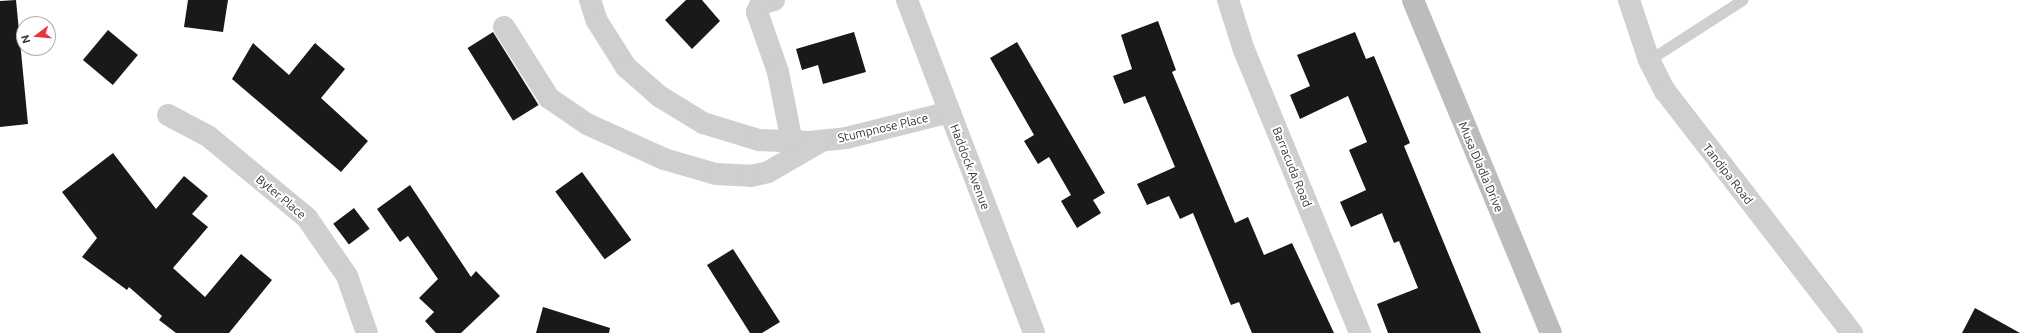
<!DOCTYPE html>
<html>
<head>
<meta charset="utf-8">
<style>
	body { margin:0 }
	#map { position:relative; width:2036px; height:333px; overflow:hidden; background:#fff; font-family:Ubuntu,sans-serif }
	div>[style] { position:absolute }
	.building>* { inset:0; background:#191919; transform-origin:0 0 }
	.lane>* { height:11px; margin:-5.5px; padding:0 5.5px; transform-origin:5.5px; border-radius:5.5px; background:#cfcfcf }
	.street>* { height:22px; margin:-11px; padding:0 11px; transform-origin:11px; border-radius:11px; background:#cfcfcf }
	.secondary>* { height:22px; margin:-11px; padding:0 11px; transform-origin:11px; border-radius:11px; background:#bcbcbc }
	span { translate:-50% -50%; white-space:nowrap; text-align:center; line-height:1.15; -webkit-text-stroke:4px #fff; paint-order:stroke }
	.street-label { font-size:12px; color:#323232 }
	.north { position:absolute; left:16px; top:16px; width:40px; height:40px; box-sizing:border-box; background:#fff; border:1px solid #adadad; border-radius:50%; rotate:254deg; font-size:11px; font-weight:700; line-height:16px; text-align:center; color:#323232 }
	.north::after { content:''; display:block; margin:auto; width:14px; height:18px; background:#e83540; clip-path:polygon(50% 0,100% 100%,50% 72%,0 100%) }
</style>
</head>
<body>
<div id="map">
	<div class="building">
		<i style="clip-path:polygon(16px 0,28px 124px,0 127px,0 1px)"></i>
		<i style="clip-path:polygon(188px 0,228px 0,223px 32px,184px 27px)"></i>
		<i style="clip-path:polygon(686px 0,702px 0,720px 21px,692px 49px,665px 20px)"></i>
		<i style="clip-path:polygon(1158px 21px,1176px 70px,1172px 72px,1235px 223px,1248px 217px,1264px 255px,1292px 243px,1334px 333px,1252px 333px,1239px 302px,1231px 305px,1193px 213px,1180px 219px,1169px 196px,1147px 205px,1137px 184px,1175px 167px,1145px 96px,1124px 104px,1113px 76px,1132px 69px,1121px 35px)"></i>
		<i style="left:108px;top:30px;width:39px;height:39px;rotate:40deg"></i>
		<i style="left:493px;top:32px;width:86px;height:30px;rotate:58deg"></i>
		<i style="clip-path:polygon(854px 32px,866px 72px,823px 84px,818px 65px,802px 70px,796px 49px)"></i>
		<i style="clip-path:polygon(1355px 32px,1366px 59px,1374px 56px,1410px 143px,1404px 146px,1481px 333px,1388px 333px,1377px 304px,1418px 288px,1399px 241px,1394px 243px,1382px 213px,1351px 227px,1340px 202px,1366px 190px,1349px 150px,1367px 142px,1348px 96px,1300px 119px,1290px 95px,1310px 86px,1297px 55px)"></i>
		<i style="clip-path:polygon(1017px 42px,1105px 193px,1093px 200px,1101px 213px,1077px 228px,1061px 201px,1071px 195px,1049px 157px,1038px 164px,1024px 141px,1034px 135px,990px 58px)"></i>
		<i style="clip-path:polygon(253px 43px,289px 75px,315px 43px,345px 69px,321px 98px,368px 141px,341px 172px,232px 79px)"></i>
		<i style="clip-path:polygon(113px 153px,156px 209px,184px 176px,208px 196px,192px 214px,208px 227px,173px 268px,205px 297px,241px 254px,272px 280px,229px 333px,176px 333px,159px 320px,162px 316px,129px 287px,127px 290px,82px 257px,97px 238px,62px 192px)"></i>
		<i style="left:582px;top:172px;width:84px;height:33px;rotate:54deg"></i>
		<i style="clip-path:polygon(410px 185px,471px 277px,476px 271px,500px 296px,461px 333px,436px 333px,425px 321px,434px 312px,419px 298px,438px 279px,408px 236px,400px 242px,377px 209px)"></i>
		<i style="left:354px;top:208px;width:26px;height:26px;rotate:53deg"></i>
		<i style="clip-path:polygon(733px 249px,780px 322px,762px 333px,750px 333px,707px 265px)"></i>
		<i style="clip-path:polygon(543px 307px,610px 328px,609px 333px,536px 333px)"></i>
		<i style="clip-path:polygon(1975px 308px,2020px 333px,1962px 333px)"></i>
	</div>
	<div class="lane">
		<i style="left:1649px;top:60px;width:111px;rotate:-32.8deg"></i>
	</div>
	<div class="street">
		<i style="left:590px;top:0;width:22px;rotate:72deg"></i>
		<i style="left:597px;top:21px;width:54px;rotate:57.8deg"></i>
		<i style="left:626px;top:67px;width:44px;rotate:41.3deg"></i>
		<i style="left:659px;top:96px;width:52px;rotate:31.5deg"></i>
		<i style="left:703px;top:123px;width:59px;rotate:16.9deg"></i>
		<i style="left:759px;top:140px;width:50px;rotate:2.3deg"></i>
		<i style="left:809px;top:142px;width:37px;rotate:-6deg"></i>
		<i style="left:846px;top:138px;width:107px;rotate:-14deg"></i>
		<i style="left:774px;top:0;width:14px;rotate:163deg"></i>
		<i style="left:761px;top:4px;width:9px;rotate:117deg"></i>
		<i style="left:757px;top:12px;width:64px;rotate:70.7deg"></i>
		<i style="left:778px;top:72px;width:71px;rotate:78.7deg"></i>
		<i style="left:907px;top:0;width:356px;rotate:69.1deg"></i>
		<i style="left:1228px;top:0;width:52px;rotate:72.3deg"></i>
		<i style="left:1244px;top:50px;width:306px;rotate:67.7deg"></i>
		<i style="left:1629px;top:0;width:63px;rotate:71.6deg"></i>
		<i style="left:1649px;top:60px;width:35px;rotate:63deg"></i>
		<i style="left:1665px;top:91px;width:306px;rotate:52.3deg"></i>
		<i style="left:504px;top:27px;width:84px;rotate:57.6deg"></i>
		<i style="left:549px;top:98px;width:46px;rotate:34.4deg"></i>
		<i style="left:587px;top:124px;width:85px;rotate:24.4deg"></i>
		<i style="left:664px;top:159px;width:54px;rotate:16.1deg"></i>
		<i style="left:716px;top:174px;width:35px;rotate:3deg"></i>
		<i style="left:751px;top:176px;width:17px;rotate:-13deg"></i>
		<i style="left:768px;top:172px;width:58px;rotate:-30.1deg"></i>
		<i style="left:168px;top:115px;width:45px;rotate:27.7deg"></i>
		<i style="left:208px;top:136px;width:129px;rotate:39.6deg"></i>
		<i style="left:307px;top:218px;width:70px;rotate:55.4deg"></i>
		<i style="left:347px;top:276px;width:60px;rotate:70.7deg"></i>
	</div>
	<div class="secondary">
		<i style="left:1413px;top:0;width:360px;rotate:67.5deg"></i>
	</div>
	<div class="street-label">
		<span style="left:883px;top:128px;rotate:-13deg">Stumpnose Place</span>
		<span style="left:970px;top:167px;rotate:69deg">Haddock Avenue</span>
		<span style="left:1292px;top:167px;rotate:68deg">Barracuda Road</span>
		<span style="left:1481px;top:167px;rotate:67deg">Musa Dladla Drive</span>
		<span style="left:1728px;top:174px;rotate:52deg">Tandipa Road</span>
		<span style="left:281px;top:197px;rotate:40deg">Byter Place</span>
	</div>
	<div class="north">N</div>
</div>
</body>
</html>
